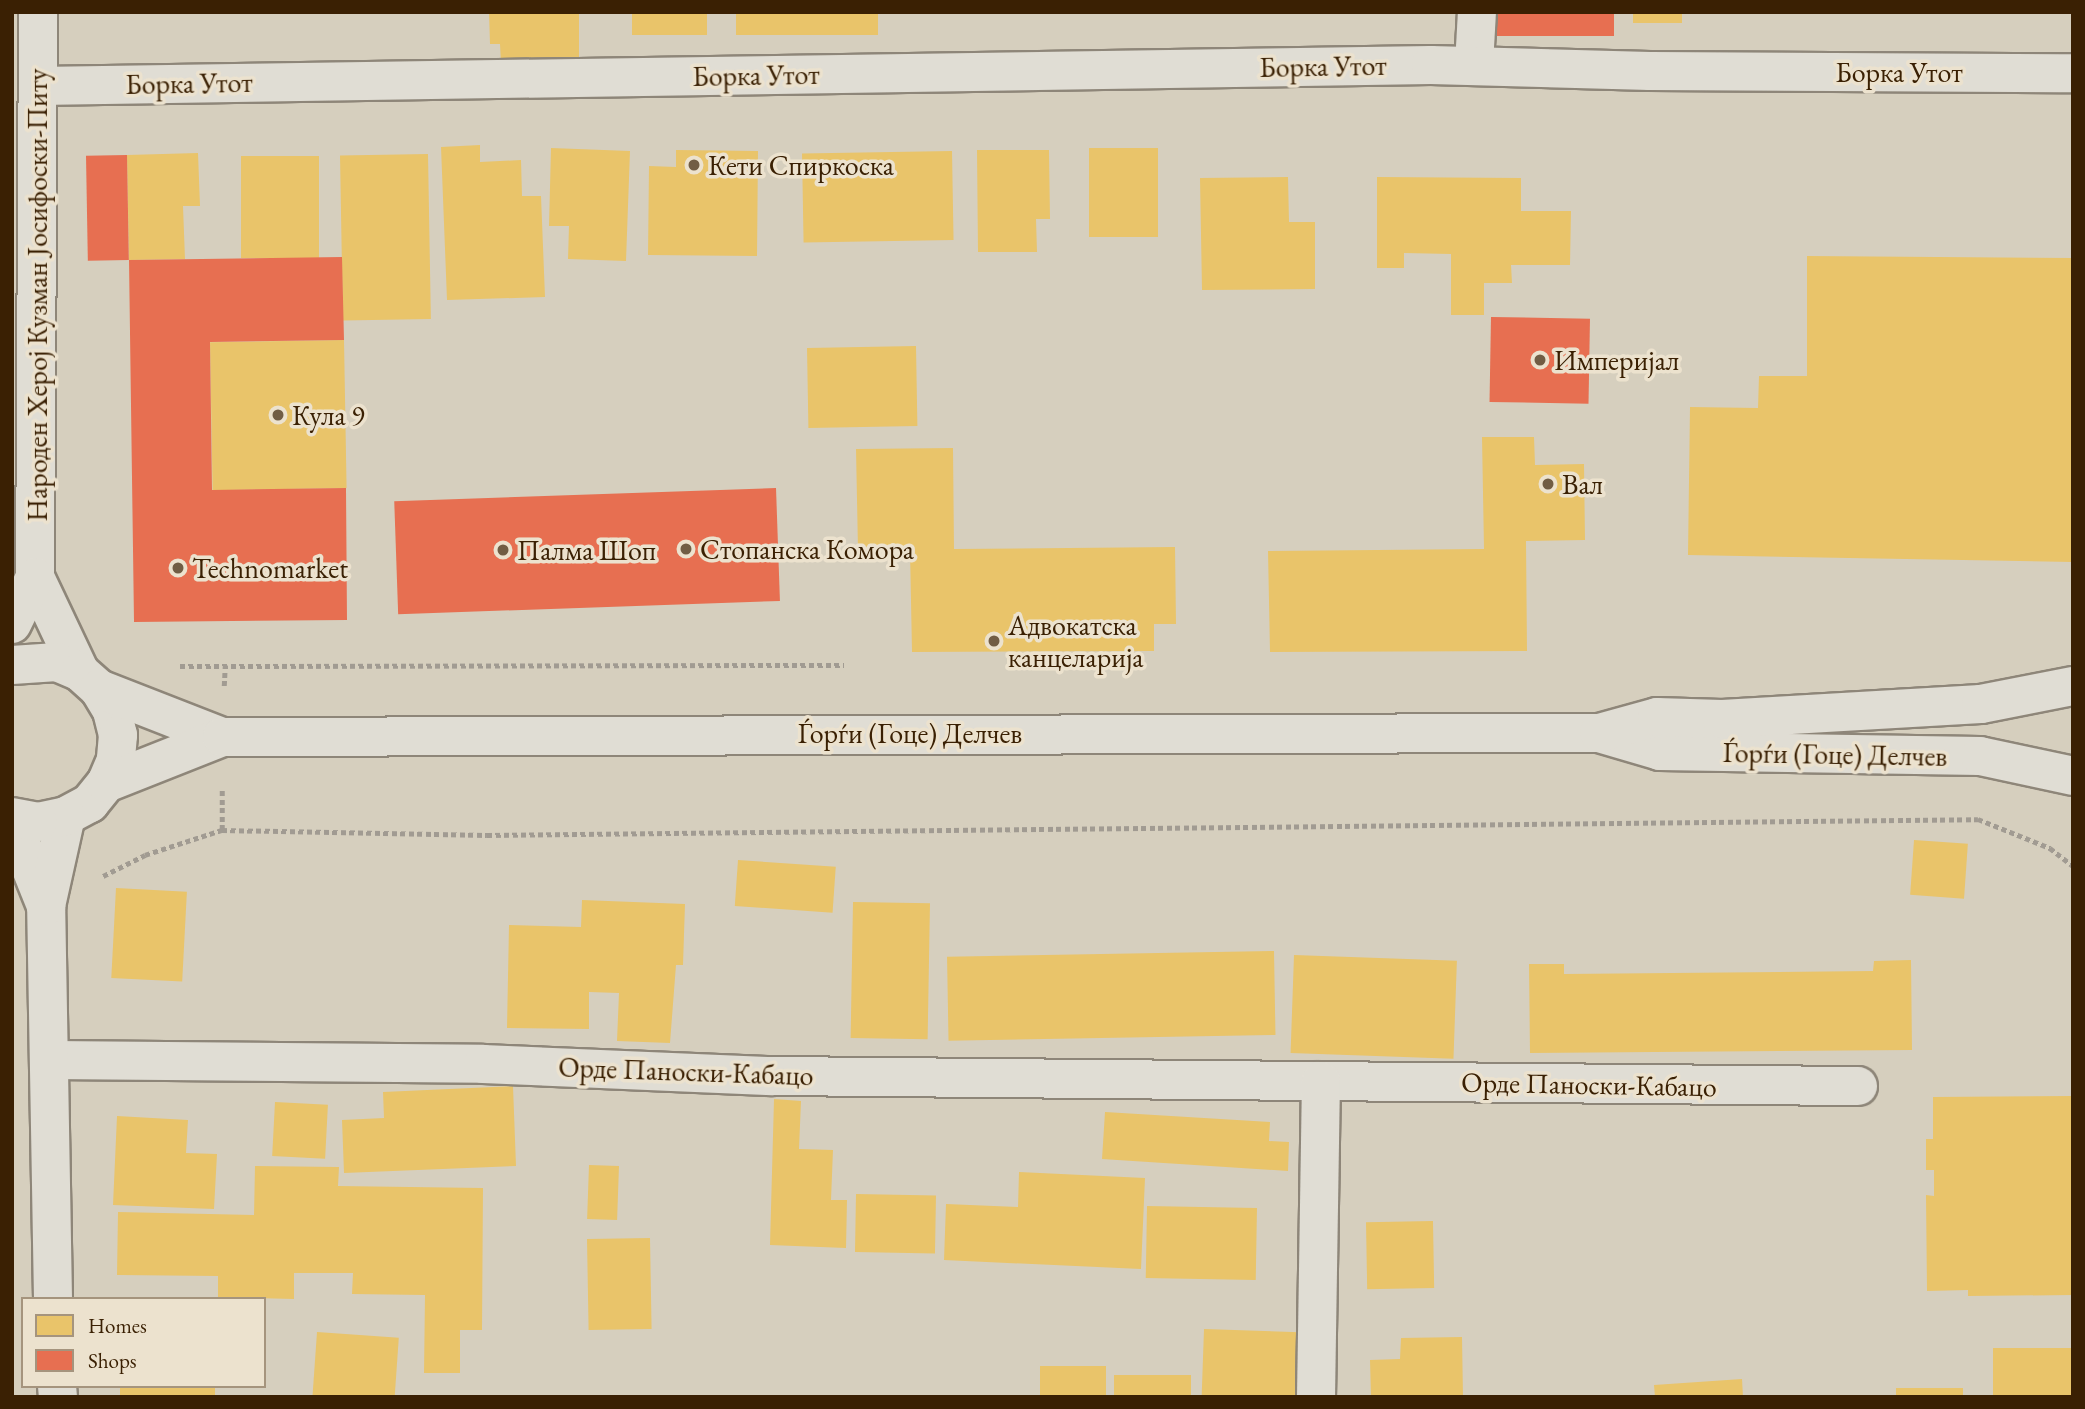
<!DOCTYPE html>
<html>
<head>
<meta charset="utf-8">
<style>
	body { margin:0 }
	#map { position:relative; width:2085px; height:1409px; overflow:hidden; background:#d6cfbe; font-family:"EB Garamond",serif }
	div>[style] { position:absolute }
	.homes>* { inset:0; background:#e9c46a; transform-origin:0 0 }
	.shops>* { inset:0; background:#e76f51; transform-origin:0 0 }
	.path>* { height:4.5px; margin-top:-2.25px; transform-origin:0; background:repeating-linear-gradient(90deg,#a19b92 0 5px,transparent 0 8.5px) }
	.roads { filter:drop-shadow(2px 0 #8e8679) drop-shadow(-2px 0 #8e8679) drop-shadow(0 2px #8e8679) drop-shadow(0 -2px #8e8679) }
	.street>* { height:38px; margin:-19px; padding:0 19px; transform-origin:19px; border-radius:19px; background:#e0ddd4 }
	.secondary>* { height:38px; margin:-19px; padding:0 19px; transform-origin:19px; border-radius:19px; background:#e0ddd4 }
	.dots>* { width:19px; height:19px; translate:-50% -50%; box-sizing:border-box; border:4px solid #ece2ce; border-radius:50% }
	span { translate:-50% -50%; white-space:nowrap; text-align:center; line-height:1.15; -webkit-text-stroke:7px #ece2ce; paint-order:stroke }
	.street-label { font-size:28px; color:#3a2003 }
	.poi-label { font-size:28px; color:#3a2003 }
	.left { translate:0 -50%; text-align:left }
	.frame { position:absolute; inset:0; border:14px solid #3a2003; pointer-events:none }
	.legend { position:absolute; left:21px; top:1297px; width:245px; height:91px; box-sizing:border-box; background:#ece2ce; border:2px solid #a5947d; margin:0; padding:9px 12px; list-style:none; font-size:21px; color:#3a2003 }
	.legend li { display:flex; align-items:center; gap:14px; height:35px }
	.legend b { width:35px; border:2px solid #a5947d }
</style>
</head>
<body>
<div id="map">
	<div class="homes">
		<i style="clip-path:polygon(489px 12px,579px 12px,579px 63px,501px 63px,500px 44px,490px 44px)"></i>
		<i style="left:632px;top:12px;width:75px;height:23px"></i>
		<i style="left:736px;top:12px;width:142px;height:23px"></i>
		<i style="left:1633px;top:12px;width:49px;height:11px"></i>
		<i style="clip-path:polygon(480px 145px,480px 162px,521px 160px,522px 196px,541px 196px,545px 297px,447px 300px,441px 147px)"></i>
		<i style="clip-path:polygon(551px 148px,630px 151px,626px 261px,568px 259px,569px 226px,549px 226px)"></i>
		<i style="left:1089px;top:148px;width:69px;height:89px"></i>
		<i style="clip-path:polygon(676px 150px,758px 151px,757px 256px,648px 255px,649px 166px,676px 167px)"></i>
		<i style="clip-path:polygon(977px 150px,1049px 150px,1050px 219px,1036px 219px,1037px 252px,978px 252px)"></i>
		<i style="left:952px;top:151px;width:89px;height:150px;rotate:89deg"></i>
		<i style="clip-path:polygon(198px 153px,200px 206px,183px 206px,185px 259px,129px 260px,127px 155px)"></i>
		<i style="left:428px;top:154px;width:165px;height:88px;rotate:89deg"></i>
		<i style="left:241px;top:156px;width:78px;height:102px"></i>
		<i style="clip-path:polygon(1288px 177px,1289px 222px,1315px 222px,1315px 289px,1202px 290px,1200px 178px)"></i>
		<i style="clip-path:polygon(1377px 177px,1521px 178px,1521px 211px,1571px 211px,1570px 265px,1511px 265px,1512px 283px,1484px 283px,1484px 315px,1451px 315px,1451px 254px,1404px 253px,1404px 268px,1377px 268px)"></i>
		<i style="clip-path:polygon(1807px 256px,2073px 258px,2073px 562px,1688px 555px,1690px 407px,1758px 408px,1759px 376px,1807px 376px)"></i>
		<i style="left:344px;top:340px;width:148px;height:134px;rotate:89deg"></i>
		<i style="left:916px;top:346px;width:80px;height:109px;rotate:89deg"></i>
		<i style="clip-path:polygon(1482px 437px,1534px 437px,1535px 465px,1584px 464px,1585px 540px,1526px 541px,1527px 651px,1270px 652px,1268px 551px,1484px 549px)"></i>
		<i style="clip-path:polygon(953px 448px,954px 549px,1175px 547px,1176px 624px,1154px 624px,1154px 651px,912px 652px,910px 550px,858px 550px,856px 449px)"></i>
		<i style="left:1914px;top:840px;width:54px;height:55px;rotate:4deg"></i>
		<i style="left:738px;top:860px;width:98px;height:46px;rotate:4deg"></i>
		<i style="left:116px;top:888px;width:71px;height:90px;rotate:3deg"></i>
		<i style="clip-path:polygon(582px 900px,685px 904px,683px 965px,676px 965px,670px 1043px,617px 1041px,619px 993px,589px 992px,589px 1029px,507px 1028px,509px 925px,581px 927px)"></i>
		<i style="left:853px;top:902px;width:77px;height:136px;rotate:1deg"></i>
		<i style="left:1274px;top:951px;width:84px;height:327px;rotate:89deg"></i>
		<i style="left:1294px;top:955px;width:163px;height:98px;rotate:2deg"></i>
		<i style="clip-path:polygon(1911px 960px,1912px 1050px,1530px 1053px,1529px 964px,1564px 964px,1564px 974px,1873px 971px,1874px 961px)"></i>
		<i style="clip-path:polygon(513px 1086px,516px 1166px,344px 1173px,342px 1120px,384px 1118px,383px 1092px)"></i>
		<i style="clip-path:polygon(2073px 1096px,2073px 1295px,1968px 1296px,1968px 1290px,1927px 1291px,1926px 1195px,1934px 1196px,1934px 1170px,1926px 1170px,1926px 1139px,1933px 1139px,1933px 1097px)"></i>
		<i style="clip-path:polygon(774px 1099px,801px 1101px,799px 1149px,833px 1150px,831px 1200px,847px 1200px,846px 1248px,770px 1245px)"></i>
		<i style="left:275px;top:1102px;width:53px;height:54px;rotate:3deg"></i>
		<i style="clip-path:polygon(1105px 1112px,1270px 1122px,1269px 1141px,1289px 1142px,1288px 1171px,1102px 1159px)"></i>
		<i style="clip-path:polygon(117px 1116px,188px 1120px,186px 1153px,217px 1154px,214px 1209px,113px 1205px)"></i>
		<i style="left:589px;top:1165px;width:30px;height:54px;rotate:2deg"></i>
		<i style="clip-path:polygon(255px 1166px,339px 1167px,338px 1186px,483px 1188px,482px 1330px,460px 1330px,460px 1373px,424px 1373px,425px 1295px,352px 1294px,353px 1273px,294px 1273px,294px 1299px,218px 1297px,218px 1276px,117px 1275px,118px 1212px,254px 1215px)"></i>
		<i style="clip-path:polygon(1019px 1172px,1145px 1178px,1141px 1269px,944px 1260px,946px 1204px,1018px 1207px)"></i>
		<i style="left:856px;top:1194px;width:80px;height:58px;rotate:1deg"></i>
		<i style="left:1147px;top:1206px;width:110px;height:72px;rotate:1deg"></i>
		<i style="left:1433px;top:1221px;width:67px;height:67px;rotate:89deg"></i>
		<i style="left:650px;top:1238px;width:91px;height:63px;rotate:89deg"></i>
		<i style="left:1204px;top:1329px;width:96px;height:68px;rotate:2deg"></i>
		<i style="left:317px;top:1332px;width:82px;height:65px;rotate:4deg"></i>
		<i style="clip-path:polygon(1462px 1337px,1463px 1397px,1371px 1397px,1370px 1360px,1400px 1359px,1401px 1338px)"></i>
		<i style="left:2073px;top:1348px;width:49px;height:80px;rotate:90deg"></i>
		<i style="left:1106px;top:1366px;width:31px;height:66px;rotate:90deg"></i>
		<i style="left:1191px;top:1375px;width:22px;height:77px;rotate:90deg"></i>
		<i style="clip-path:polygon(1742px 1379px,1743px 1397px,1655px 1397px,1654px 1385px)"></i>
		<i style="left:120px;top:1386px;width:95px;height:11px"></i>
		<i style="left:1963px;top:1388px;width:9px;height:67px;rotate:90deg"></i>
	</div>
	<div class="shops">
		<i style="left:1497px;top:12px;width:117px;height:24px"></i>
		<i style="left:127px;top:155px;width:105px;height:41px;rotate:89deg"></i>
		<i style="clip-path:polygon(342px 257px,344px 340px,210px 342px,212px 490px,346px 488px,347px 620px,134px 622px,129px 260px)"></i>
		<i style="left:1491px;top:317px;width:99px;height:85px;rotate:1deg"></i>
		<i style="left:776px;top:488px;width:113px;height:382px;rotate:88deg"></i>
	</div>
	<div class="path">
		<i style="left:180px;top:666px;width:664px;rotate:-0.09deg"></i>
		<i style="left:224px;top:686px;width:21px;rotate:-87deg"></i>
		<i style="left:222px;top:830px;width:41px;rotate:-90deg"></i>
		<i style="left:103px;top:876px;width:47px;rotate:-26.6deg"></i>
		<i style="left:145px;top:855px;width:81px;rotate:-18deg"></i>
		<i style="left:222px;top:830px;width:265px;rotate:1.1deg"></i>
		<i style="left:487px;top:835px;width:1491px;rotate:-0.61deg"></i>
		<i style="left:1978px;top:819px;width:78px;rotate:21.9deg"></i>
		<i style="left:2050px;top:848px;width:29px;rotate:38deg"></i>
	</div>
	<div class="roads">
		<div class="street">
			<i style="left:1474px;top:65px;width:53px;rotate:-86.8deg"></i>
			<i style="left:38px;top:86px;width:1393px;rotate:-0.86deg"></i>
			<i style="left:1431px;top:65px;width:219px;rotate:1.6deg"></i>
			<i style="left:1650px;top:71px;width:423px;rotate:0.3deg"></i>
			<i style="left:12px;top:821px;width:92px;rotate:68.2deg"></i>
			<i style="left:51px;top:1060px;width:432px;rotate:0.5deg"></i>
			<i style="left:483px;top:1064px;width:290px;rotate:2.4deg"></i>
			<i style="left:773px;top:1076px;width:1085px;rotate:0.53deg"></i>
			<i style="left:53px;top:1299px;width:393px;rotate:-91deg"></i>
			<i style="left:46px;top:906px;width:92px;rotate:-77.5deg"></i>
			<i style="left:57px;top:1386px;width:11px;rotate:85deg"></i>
			<i style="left:1316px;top:1397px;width:316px;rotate:-89.1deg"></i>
		</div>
		<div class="secondary">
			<i style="left:38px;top:12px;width:565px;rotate:90.3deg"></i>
			<i style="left:35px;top:577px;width:105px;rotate:64.7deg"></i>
			<i style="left:12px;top:624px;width:52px;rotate:-63.9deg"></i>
			<i style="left:12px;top:665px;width:45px;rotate:-3.8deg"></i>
			<i style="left:57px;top:662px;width:25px;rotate:23deg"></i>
			<i style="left:80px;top:672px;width:25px;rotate:42deg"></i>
			<i style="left:99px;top:689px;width:26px;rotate:59deg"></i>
			<i style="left:112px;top:711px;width:25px;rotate:76deg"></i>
			<i style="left:118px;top:735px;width:25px;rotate:95deg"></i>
			<i style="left:116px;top:760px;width:25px;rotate:113deg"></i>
			<i style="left:106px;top:783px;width:26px;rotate:129deg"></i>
			<i style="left:90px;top:803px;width:27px;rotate:152deg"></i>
			<i style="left:66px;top:816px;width:29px;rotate:168deg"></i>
			<i style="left:38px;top:822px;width:26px;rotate:-169deg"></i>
			<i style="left:99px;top:689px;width:132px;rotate:21.3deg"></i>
			<i style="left:1599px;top:733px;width:64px;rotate:16.4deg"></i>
			<i style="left:1660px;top:751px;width:320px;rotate:0.9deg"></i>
			<i style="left:1980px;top:756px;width:95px;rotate:12.1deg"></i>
			<i style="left:106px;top:783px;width:125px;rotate:-21.6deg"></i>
			<i style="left:222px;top:737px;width:1377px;rotate:-0.17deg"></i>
			<i style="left:1599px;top:733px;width:60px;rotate:-15.4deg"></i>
			<i style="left:1657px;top:717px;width:65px;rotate:1.8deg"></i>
			<i style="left:1722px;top:719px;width:259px;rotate:-3.3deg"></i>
			<i style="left:1981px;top:704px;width:94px;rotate:-11.1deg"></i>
		</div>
	</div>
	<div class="dots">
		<i style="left:694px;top:165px;background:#715d44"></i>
		<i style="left:1540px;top:360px;background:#715d44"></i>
		<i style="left:278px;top:415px;background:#715d44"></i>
		<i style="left:1548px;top:484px;background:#715d44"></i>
		<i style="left:686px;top:549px;background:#715d44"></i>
		<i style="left:503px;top:550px;background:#715d44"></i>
		<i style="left:178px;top:568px;background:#715d44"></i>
		<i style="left:994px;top:641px;background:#715d44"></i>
	</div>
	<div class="street-label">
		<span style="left:1323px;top:66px;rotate:-1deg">Борка Утот</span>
		<span style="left:1899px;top:72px">Борка Утот</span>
		<span style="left:756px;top:75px;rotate:-1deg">Борка Утот</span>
		<span style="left:189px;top:83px;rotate:-1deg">Борка Утот</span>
		<span style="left:37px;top:295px;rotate:-90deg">Народен Херој Кузман Јосифоски-Питу</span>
		<span style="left:910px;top:733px">Ѓорѓи (Гоце) Делчев</span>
		<span style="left:1835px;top:754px;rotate:1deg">Ѓорѓи (Гоце) Делчев</span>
		<span style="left:686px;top:1071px;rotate:2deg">Орде Паноски-Кабацо</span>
		<span style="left:1589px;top:1084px;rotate:1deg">Орде Паноски-Кабацо</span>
	</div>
	<div class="poi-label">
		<span class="left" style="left:708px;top:165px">Кети Спиркоска</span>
		<span class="left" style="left:1554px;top:360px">Империјал</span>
		<span class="left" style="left:292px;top:415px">Кула 9</span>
		<span class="left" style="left:1562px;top:484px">Вал</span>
		<span class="left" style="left:700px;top:549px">Стопанска Комора</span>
		<span class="left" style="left:517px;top:550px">Палма Шоп</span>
		<span class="left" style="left:192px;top:568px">Technomarket</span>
		<span class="left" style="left:1008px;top:641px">Адвокатска<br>канцеларија</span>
	</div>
	<div class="frame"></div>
	<ul class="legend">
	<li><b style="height:19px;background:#e9c46a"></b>Homes</li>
	<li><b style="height:19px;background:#e76f51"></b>Shops</li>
	</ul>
</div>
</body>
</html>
